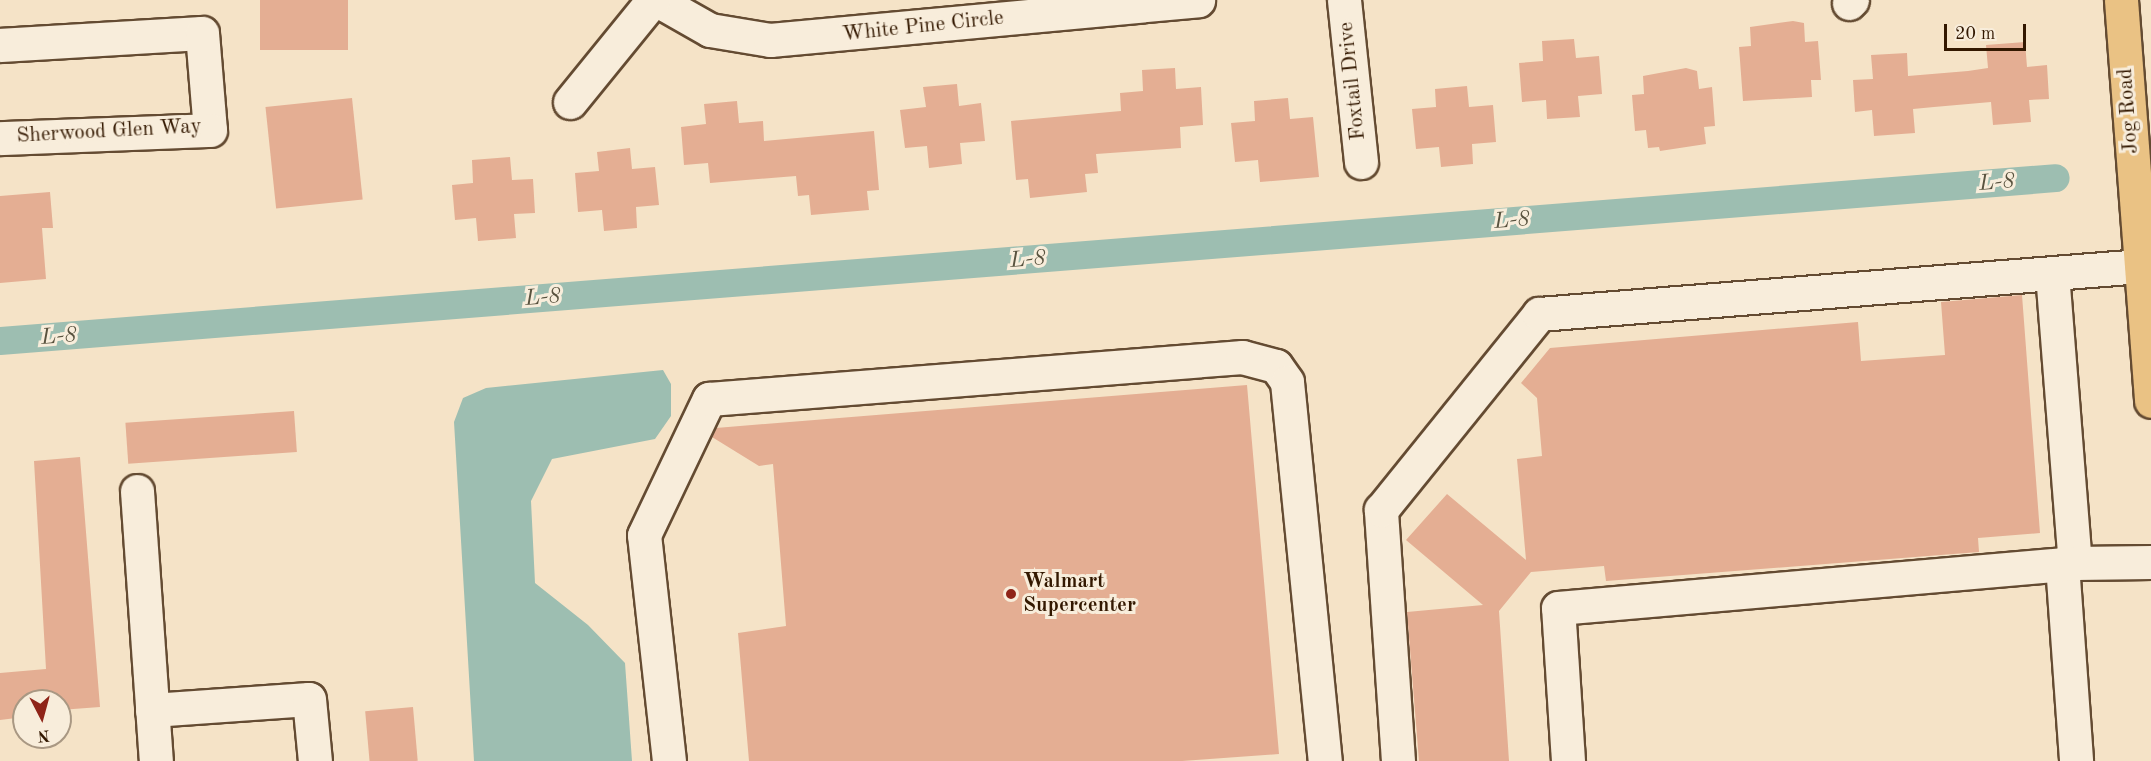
<!DOCTYPE html>
<html>
<head>
<meta charset="utf-8">
<style>
	body { margin:0 }
	#map { position:relative; width:2151px; height:761px; overflow:hidden; background:#f5e3c7; font-family:"Old Standard TT",serif }
	div>[style] { position:absolute }
	.water>* { inset:0; background:#9dbeb1 }
	.canal>* { height:28px; margin:-14px; padding:0 14px; transform-origin:14px; border-radius:14px; background:#9dbeb1 }
	.building>* { inset:0; background:#e4ae93; transform-origin:0 0 }
	.roads { filter:drop-shadow(2px 0 #644b32) drop-shadow(-2px 0 #644b32) drop-shadow(0 2px #644b32) drop-shadow(0 -2px #644b32) }
	.minor>* { height:33px; margin:-16.5px; padding:0 16.5px; transform-origin:16.5px; border-radius:16.5px; background:#f8eddb }
	.major>* { height:33px; margin:-16.5px; padding:0 16.5px; transform-origin:16.5px; border-radius:16.5px; background:#eac284 }
	.dots>* { width:16px; height:16px; translate:-50% -50%; box-sizing:border-box; border:3px solid #f8eddb; border-radius:50% }
	span { translate:-50% -50%; white-space:nowrap; text-align:center; line-height:1.15; -webkit-text-stroke:6px #f8eddb; paint-order:stroke }
	.street-label { font-size:21px; color:#331800 }
	.poi-label { font-size:21px; color:#331800; font-weight:700 }
	.left { translate:0 -50%; text-align:left }
	.water-label { font-size:22px; color:#58523e; font-style:italic }
	.north { position:absolute; left:12px; top:689px; width:60px; height:60px; box-sizing:border-box; background:#f8eddb; border:2px solid #a99883; border-radius:50%; rotate:174deg; font-size:16px; font-weight:700; line-height:24px; text-align:center; color:#331800 }
	.north::after { content:''; display:block; margin:auto; width:21px; height:27px; background:#8f2418; clip-path:polygon(50% 0,100% 100%,50% 72%,0 100%) }
	.scale { position:absolute; left:1944px; top:24px; width:82px; height:27px; box-sizing:border-box; border:3px solid #331800; border-top:0; padding-left:8px; font-size:18px; line-height:21px; white-space:nowrap; color:#331800; -webkit-text-stroke:4px #f8eddb; paint-order:stroke }
</style>
</head>
<body>
<div id="map">
	<div class="water">
		<i style="clip-path:polygon(663px 370px,671px 384px,671px 416px,655px 439px,552px 459px,531px 501px,535px 583px,588px 625px,625px 663px,632px 761px,474px 761px,454px 422px,463px 398px,486px 388px)"></i>
	</div>
	<div class="canal">
		<i style="left:0;top:341px;width:2062px;rotate:-4.53deg"></i>
	</div>
	<div class="building">
		<i style="left:260px;top:0;width:88px;height:50px"></i>
		<i style="clip-path:polygon(1793px 21px,1804px 23px,1805px 42px,1818px 41px,1821px 80px,1811px 80px,1812px 97px,1743px 101px,1739px 47px,1751px 46px,1750px 27px)"></i>
		<i style="clip-path:polygon(1574px 39px,1576px 58px,1599px 56px,1602px 94px,1578px 96px,1580px 117px,1547px 119px,1546px 100px,1522px 102px,1519px 63px,1543px 61px,1542px 41px)"></i>
		<i style="clip-path:polygon(2025px 42px,2027px 67px,2047px 65px,2049px 99px,2029px 100px,2031px 122px,1993px 125px,1991px 102px,1934px 107px,1913px 109px,1915px 133px,1874px 136px,1872px 110px,1855px 112px,1853px 80px,1873px 79px,1871px 55px,1907px 53px,1908px 76px,1968px 71px,1988px 68px,1986px 45px)"></i>
		<i style="clip-path:polygon(1175px 68px,1176px 89px,1201px 87px,1203px 125px,1180px 127px,1181px 148px,1096px 154px,1098px 173px,1085px 174px,1087px 192px,1030px 198px,1028px 179px,1016px 180px,1011px 121px,1121px 111px,1120px 93px,1143px 91px,1142px 70px)"></i>
		<i style="clip-path:polygon(1686px 68px,1697px 71px,1699px 89px,1712px 87px,1715px 126px,1704px 127px,1706px 144px,1660px 151px,1659px 147px,1648px 148px,1646px 130px,1635px 131px,1632px 95px,1644px 94px,1643px 76px)"></i>
		<i style="clip-path:polygon(957px 84px,959px 106px,981px 103px,985px 141px,960px 143px,962px 164px,929px 168px,927px 146px,905px 148px,900px 110px,926px 107px,923px 87px)"></i>
		<i style="clip-path:polygon(1467px 86px,1469px 107px,1493px 105px,1496px 142px,1472px 144px,1473px 164px,1441px 167px,1439px 147px,1416px 149px,1412px 109px,1436px 107px,1435px 89px)"></i>
		<i style="left:352px;top:98px;width:102px;height:87px;rotate:84deg"></i>
		<i style="clip-path:polygon(1288px 98px,1290px 119px,1313px 117px,1319px 177px,1260px 182px,1258px 160px,1235px 162px,1231px 123px,1255px 121px,1254px 101px)"></i>
		<i style="clip-path:polygon(737px 101px,739px 123px,763px 121px,764px 141px,874px 131px,879px 190px,867px 191px,869px 210px,811px 215px,809px 195px,798px 196px,796px 176px,710px 183px,708px 163px,684px 165px,681px 127px,706px 124px,704px 104px)"></i>
		<i style="clip-path:polygon(630px 148px,632px 169px,655px 167px,659px 205px,636px 207px,637px 228px,604px 231px,602px 210px,578px 212px,575px 173px,599px 171px,597px 152px)"></i>
		<i style="clip-path:polygon(510px 157px,512px 180px,533px 179px,535px 213px,514px 214px,516px 238px,478px 241px,476px 218px,455px 220px,452px 185px,473px 183px,472px 160px)"></i>
		<i style="clip-path:polygon(50px 192px,53px 228px,42px 228px,46px 279px,0 283px,0 196px)"></i>
		<i style="clip-path:polygon(2022px 295px,2040px 533px,1978px 538px,1979px 552px,1606px 581px,1604px 566px,1531px 572px,1499px 611px,1509px 761px,1419px 761px,1407px 612px,1483px 605px,1406px 540px,1447px 494px,1526px 560px,1517px 459px,1542px 456px,1537px 398px,1521px 383px,1550px 348px,1858px 322px,1861px 361px,1945px 355px,1941px 302px)"></i>
		<i style="clip-path:polygon(1247px 385px,1279px 754px,1182px 761px,749px 761px,738px 633px,786px 626px,773px 464px,759px 466px,712px 437px,716px 428px)"></i>
		<i style="left:294px;top:411px;width:41px;height:169px;rotate:86deg"></i>
		<i style="clip-path:polygon(80px 457px,100px 707px,60px 710px,60px 701px,24px 701px,24px 717px,0 720px,0 673px,46px 669px,34px 461px)"></i>
		<i style="left:413px;top:707px;width:54px;height:48px;rotate:85deg"></i>
	</div>
	<div class="roads">
		<div class="minor">
			<i style="left:657px;top:0;width:61px;rotate:29.5deg"></i>
			<i style="left:710px;top:30px;width:61px;rotate:9.5deg"></i>
			<i style="left:770px;top:40px;width:430px;rotate:-5.3deg"></i>
			<i style="left:1344px;top:0;width:163px;rotate:84deg"></i>
			<i style="left:1849px;top:3px;width:4px;rotate:-45deg"></i>
			<i style="left:0;top:45px;width:202px;rotate:-3.4deg"></i>
			<i style="left:202px;top:33px;width:97px;rotate:85.3deg"></i>
			<i style="left:210px;top:130px;width:210px;rotate:177.8deg"></i>
			<i style="left:570px;top:102px;width:132px;rotate:-50.9deg"></i>
			<i style="left:2052px;top:273px;width:291px;rotate:85.5deg"></i>
			<i style="left:137px;top:491px;width:271px;rotate:86deg"></i>
			<i style="left:2062px;top:564px;width:197px;rotate:85.9deg"></i>
			<i style="left:152px;top:710px;width:157px;rotate:-4deg"></i>
			<i style="left:309px;top:699px;width:62px;rotate:84.5deg"></i>
			<i style="left:669px;top:761px;width:227px;rotate:-96.3deg"></i>
			<i style="left:644px;top:535px;width:151px;rotate:-64.5deg"></i>
			<i style="left:709px;top:399px;width:535px;rotate:-4.51deg"></i>
			<i style="left:1242px;top:357px;width:35px;rotate:15deg"></i>
			<i style="left:1276px;top:366px;width:19px;rotate:55deg"></i>
			<i style="left:1287px;top:382px;width:381px;rotate:84.3deg"></i>
			<i style="left:1398px;top:761px;width:252px;rotate:-93.9deg"></i>
			<i style="left:1381px;top:510px;width:252px;rotate:-51.1deg"></i>
			<i style="left:1539px;top:314px;width:604px;rotate:-4.56deg"></i>
			<i style="left:1568px;top:761px;width:153px;rotate:-93.7deg"></i>
			<i style="left:1558px;top:608px;width:519px;rotate:-4.97deg"></i>
			<i style="left:2075px;top:563px;width:76px;rotate:-0.8deg"></i>
		</div>
		<div class="major">
			<i style="left:2121px;top:0;width:402px;rotate:85.7deg"></i>
		</div>
	</div>
	<div class="dots">
		<i style="left:1011px;top:594px;background:#8f2418"></i>
	</div>
	<div class="street-label">
		<span style="left:923px;top:27px;rotate:-6deg">White Pine Circle</span>
		<span style="left:1353px;top:81px;rotate:-96deg">Foxtail Drive</span>
		<span style="left:2129px;top:111px;rotate:-94deg">Jog Road</span>
		<span style="left:109px;top:132px;rotate:-3deg">Sherwood Glen Way</span>
	</div>
	<div class="poi-label">
		<span class="left" style="left:1023px;top:594px">Walmart<br>Supercenter</span>
	</div>
	<div class="water-label">
		<span style="left:1997px;top:183px;rotate:-5deg">L-8</span>
		<span style="left:1512px;top:221px;rotate:-5deg">L-8</span>
		<span style="left:1028px;top:260px;rotate:-5deg">L-8</span>
		<span style="left:543px;top:298px;rotate:-5deg">L-8</span>
		<span style="left:59px;top:337px;rotate:-5deg">L-8</span>
	</div>
	<div class="north">N</div>
	<div class="scale">20 m</div>
</div>
</body>
</html>
